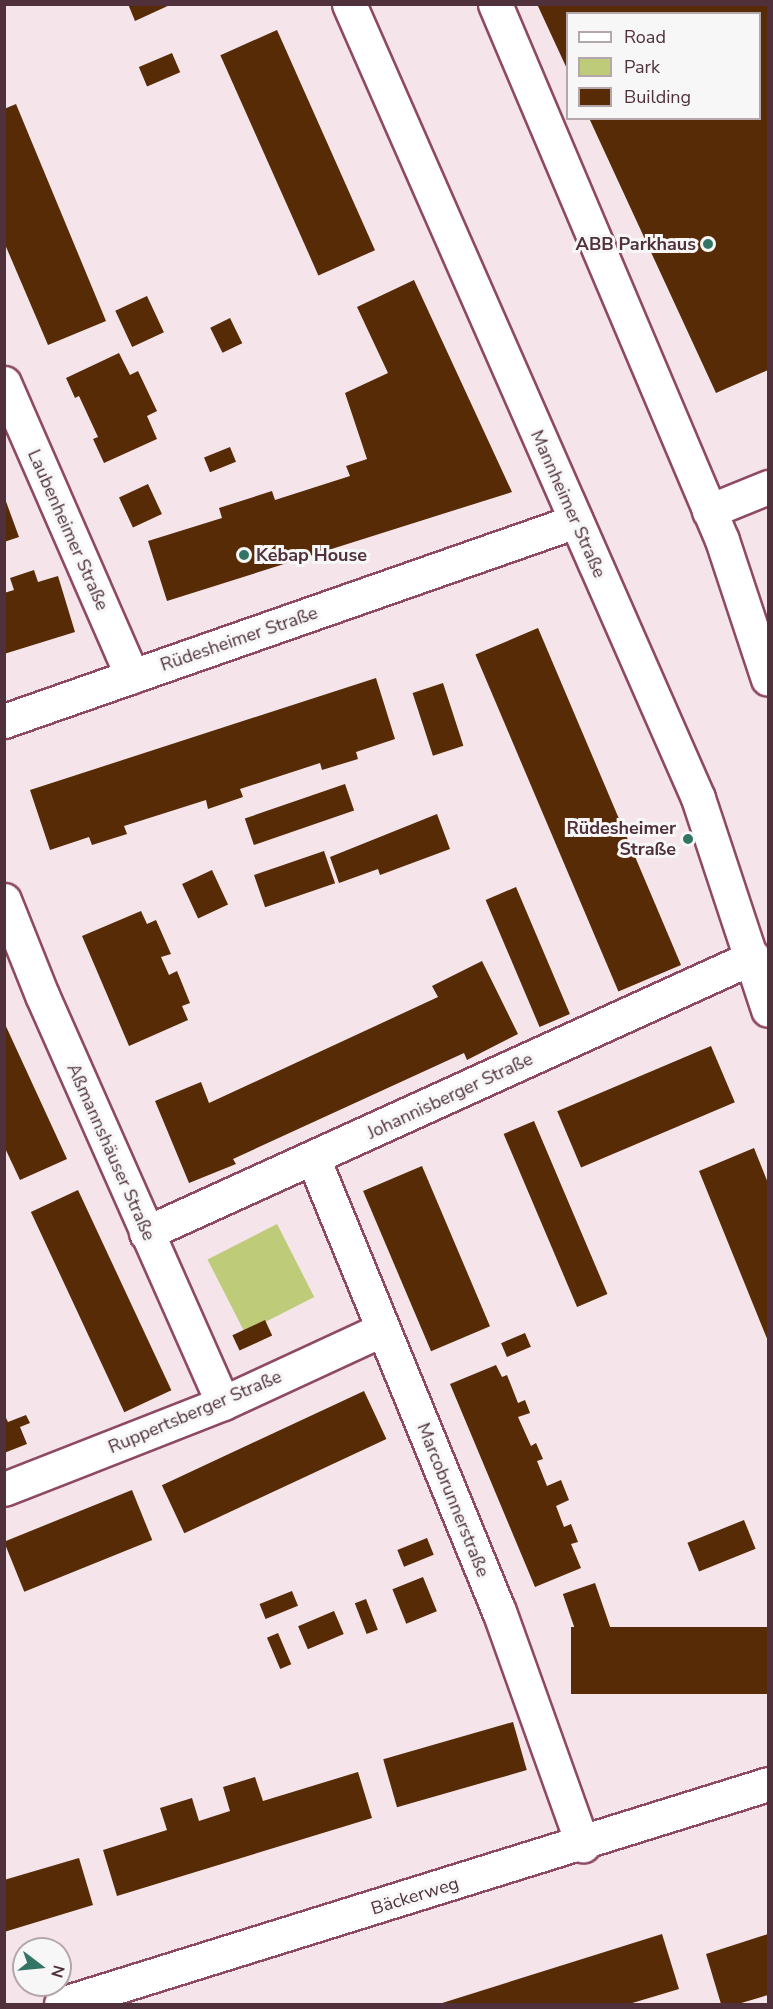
<!DOCTYPE html>
<html>
<head>
<meta charset="utf-8">
<style>
	body { margin:0 }
	#map { position:relative; width:773px; height:2009px; overflow:hidden; background:#f5e5ea; font-family:"Nunito Sans",sans-serif }
	div>[style] { position:absolute }
	.green>* { inset:0; background:#becb79; transform-origin:0 0 }
	.building>* { inset:0; background:#562b06; transform-origin:0 0 }
	.roads { filter:drop-shadow(2px 0 #8e4964) drop-shadow(-2px 0 #8e4964) drop-shadow(0 2px #8e4964) drop-shadow(0 -2px #8e4964) }
	.minor>* { height:33px; margin:-16.5px; padding:0 16.5px; transform-origin:16.5px; border-radius:16.5px; background:#fff }
	.major>* { height:33px; margin:-16.5px; padding:0 16.5px; transform-origin:16.5px; border-radius:16.5px; background:#fff }
	.dots>* { width:16px; height:16px; translate:-50% -50%; box-sizing:border-box; border:3px solid #f7f7f7; border-radius:50% }
	span { translate:-50% -50%; white-space:nowrap; text-align:center; line-height:1.15; -webkit-text-stroke:6px #f7f7f7; paint-order:stroke }
	.poi-label { font-size:18px; color:#4f303b; font-weight:700 }
	.right { translate:-100% -50%; text-align:right }
	.left { translate:0 -50%; text-align:left }
	.street-label { font-size:18px; color:#4f303b }
	.frame { position:absolute; inset:0; border:6px solid #4f303b; pointer-events:none }
	.legend { position:absolute; left:566px; top:12px; width:195px; height:108px; box-sizing:border-box; background:#f7f7f7; border:2px solid #b4a7ac; margin:0; padding:8px 10px; list-style:none; font-size:18px; color:#4f303b }
	.legend li { display:flex; align-items:center; gap:12px; height:30px }
	.legend b { width:30px; border:2px solid #b4a7ac }
	.north { position:absolute; left:12px; top:1937px; width:60px; height:60px; box-sizing:border-box; background:#f7f7f7; border:2px solid #b4a7ac; border-radius:50%; rotate:106deg; font-size:16px; font-weight:700; line-height:24px; text-align:center; color:#4f303b }
	.north::after { content:''; display:block; margin:auto; width:21px; height:27px; background:#327565; clip-path:polygon(50% 0,100% 100%,50% 72%,0 100%) }
</style>
</head>
<body>
<div id="map">
	<div class="green">
		<i style="left:277px;top:1224px;width:82px;height:78px;rotate:63deg"></i>
	</div>
	<div class="building">
		<i style="clip-path:polygon(128px 4px,172px 4px,135px 21px)"></i>
		<i style="clip-path:polygon(537px 4px,768px 4px,768px 370px,716px 393px,589px 118px,760px 118px,760px 14px,568px 14px,568px 71px)"></i>
		<i style="left:277px;top:30px;width:241px;height:62px;rotate:66deg"></i>
		<i style="left:172px;top:53px;width:21px;height:36px;rotate:67deg"></i>
		<i style="clip-path:polygon(16px 104px,106px 321px,48px 345px,4px 242px,4px 109px)"></i>
		<i style="clip-path:polygon(414px 280px,512px 492px,167px 601px,148px 541px,222px 518px,219px 508px,272px 491px,275px 500px,350px 476px,346px 466px,367px 459px,345px 393px,388px 373px,357px 307px)"></i>
		<i style="left:147px;top:296px;width:40px;height:35px;rotate:65deg"></i>
		<i style="left:230px;top:318px;width:28px;height:22px;rotate:64deg"></i>
		<i style="clip-path:polygon(119px 353px,130px 375px,138px 371px,157px 411px,147px 416px,157px 439px,104px 463px,93px 439px,98px 437px,79px 396px,75px 398px,66px 378px)"></i>
		<i style="left:230px;top:447px;width:16px;height:28px;rotate:68deg"></i>
		<i style="left:148px;top:484px;width:33px;height:32px;rotate:65deg"></i>
		<i style="clip-path:polygon(4px 496px,19px 537px,4px 542px)"></i>
		<i style="clip-path:polygon(34px 570px,38px 582px,58px 576px,75px 632px,4px 654px,4px 593px,14px 590px,10px 578px)"></i>
		<i style="left:538px;top:628px;width:366px;height:68px;rotate:67deg"></i>
		<i style="clip-path:polygon(376px 678px,395px 739px,356px 752px,358px 759px,322px 770px,320px 763px,240px 789px,243px 797px,208px 809px,206px 800px,124px 826px,127px 834px,92px 845px,89px 837px,50px 850px,30px 790px)"></i>
		<i style="left:443px;top:683px;width:66px;height:32px;rotate:72deg"></i>
		<i style="left:345px;top:784px;width:28px;height:106px;rotate:71deg"></i>
		<i style="clip-path:polygon(437px 814px,450px 849px,380px 875px,378px 869px,339px 883px,330px 857px)"></i>
		<i style="left:324px;top:851px;width:34px;height:74px;rotate:71deg"></i>
		<i style="left:212px;top:870px;width:38px;height:33px;rotate:65deg"></i>
		<i style="left:516px;top:887px;width:138px;height:33px;rotate:67deg"></i>
		<i style="clip-path:polygon(141px 911px,147px 924px,156px 920px,171px 954px,161px 957px,169px 975px,177px 971px,190px 1003px,182px 1006px,188px 1020px,129px 1046px,82px 936px)"></i>
		<i style="clip-path:polygon(482px 961px,518px 1034px,467px 1060px,464px 1053px,233px 1159px,236px 1164px,189px 1183px,155px 1101px,201px 1082px,209px 1103px,438px 997px,432px 986px)"></i>
		<i style="clip-path:polygon(4px 1022px,67px 1159px,20px 1180px,4px 1146px)"></i>
		<i style="left:711px;top:1046px;width:61px;height:167px;rotate:67deg"></i>
		<i style="left:534px;top:1121px;width:188px;height:33px;rotate:67deg"></i>
		<i style="clip-path:polygon(754px 1148px,768px 1183px,768px 1341px,699px 1171px)"></i>
		<i style="left:422px;top:1166px;width:174px;height:64px;rotate:67deg"></i>
		<i style="left:78px;top:1190px;width:221px;height:52px;rotate:65deg"></i>
		<i style="left:265px;top:1320px;width:17px;height:36px;rotate:65deg"></i>
		<i style="left:525px;top:1333px;width:15px;height:26px;rotate:67deg"></i>
		<i style="clip-path:polygon(496px 1365px,502px 1377px,507px 1375px,518px 1403px,525px 1400px,530px 1413px,518px 1417px,531px 1446px,536px 1443px,543px 1459px,537px 1461px,547px 1486px,561px 1480px,569px 1500px,556px 1506px,564px 1527px,571px 1524px,578px 1542px,571px 1544px,581px 1568px,535px 1587px,450px 1384px)"></i>
		<i style="left:364px;top:1391px;width:53px;height:223px;rotate:65deg"></i>
		<i style="clip-path:polygon(4px 1414px,8px 1422px,26px 1415px,30px 1423px,20px 1427px,27px 1444px,4px 1453px)"></i>
		<i style="left:132px;top:1490px;width:54px;height:138px;rotate:68deg"></i>
		<i style="left:744px;top:1520px;width:31px;height:61px;rotate:68deg"></i>
		<i style="left:427px;top:1538px;width:18px;height:32px;rotate:68deg"></i>
		<i style="left:423px;top:1577px;width:37px;height:33px;rotate:68deg"></i>
		<i style="left:595px;top:1583px;width:75px;height:34px;rotate:71deg"></i>
		<i style="left:292px;top:1591px;width:16px;height:35px;rotate:68deg"></i>
		<i style="left:366px;top:1599px;width:33px;height:12px;rotate:69deg"></i>
		<i style="left:334px;top:1611px;width:25px;height:39px;rotate:67deg"></i>
		<i style="left:768px;top:1627px;width:67px;height:197px;rotate:90deg"></i>
		<i style="left:278px;top:1633px;width:34px;height:12px;rotate:67deg"></i>
		<i style="left:513px;top:1722px;width:50px;height:135px;rotate:74deg"></i>
		<i style="clip-path:polygon(358px 1772px,372px 1818px,117px 1896px,103px 1850px,167px 1830px,160px 1808px,192px 1798px,199px 1821px,230px 1811px,223px 1787px,255px 1777px,263px 1801px)"></i>
		<i style="clip-path:polygon(79px 1858px,93px 1905px,4px 1932px,4px 1880px)"></i>
		<i style="clip-path:polygon(662px 1934px,679px 1989px,629px 2004px,439px 2004px)"></i>
		<i style="clip-path:polygon(768px 1934px,768px 1995px,738px 2004px,721px 2004px,706px 1954px)"></i>
	</div>
	<div class="roads">
		<div class="minor">
			<i style="left:4px;top:383px;width:320px;rotate:66.4deg"></i>
			<i style="left:709px;top:511px;width:64px;rotate:-22.1deg"></i>
			<i style="left:4px;top:721px;width:606px;rotate:-19.27deg"></i>
			<i style="left:4px;top:900px;width:102px;rotate:68.2deg"></i>
			<i style="left:42px;top:995px;width:446px;rotate:66.1deg"></i>
			<i style="left:313px;top:1158px;width:490px;rotate:67.7deg"></i>
			<i style="left:499px;top:1611px;width:249px;rotate:70.3deg"></i>
			<i style="left:146px;top:1233px;width:667px;rotate:-24.45deg"></i>
			<i style="left:4px;top:1489px;width:235px;rotate:-21.4deg"></i>
			<i style="left:223px;top:1403px;width:176px;rotate:-24.8deg"></i>
			<i style="left:61px;top:2004px;width:740px;rotate:-17.28deg"></i>
		</div>
		<div class="major">
			<i style="left:349px;top:4px;width:867px;rotate:66.27deg"></i>
			<i style="left:698px;top:798px;width:223px;rotate:71.7deg"></i>
			<i style="left:495px;top:4px;width:582px;rotate:67.05deg"></i>
			<i style="left:722px;top:540px;width:146px;rotate:71.7deg"></i>
		</div>
	</div>
	<div class="dots">
		<i style="left:708px;top:244px;background:#327565"></i>
		<i style="left:244px;top:555px;background:#327565"></i>
		<i style="left:688px;top:839px;background:#327565"></i>
	</div>
	<div class="poi-label">
		<span class="right" style="left:696px;top:244px">ABB Parkhaus</span>
		<span class="left" style="left:256px;top:555px">Kebap House</span>
		<span class="right" style="left:676px;top:839px">Rüdesheimer<br>Straße</span>
	</div>
	<div class="street-label">
		<span style="left:568px;top:504px;rotate:66deg">Mannheimer Straße</span>
		<span style="left:68px;top:530px;rotate:66deg">Laubenheimer Straße</span>
		<span style="left:239px;top:639px;rotate:-19deg">Rüdesheimer Straße</span>
		<span style="left:450px;top:1096px;rotate:-25deg">Johannisberger Straße</span>
		<span style="left:111px;top:1152px;rotate:66deg">Aßmannshäuser Straße</span>
		<span style="left:195px;top:1412px;rotate:-23deg">Ruppertsberger Straße</span>
		<span style="left:453px;top:1500px;rotate:68deg">Marcobrunnerstraße</span>
		<span style="left:415px;top:1896px;rotate:-17deg">Bäckerweg</span>
	</div>
	<div class="frame"></div>
	<ul class="legend">
	<li><b style="height:8px;background:#fff"></b>Road</li>
	<li><b style="height:16px;background:#becb79"></b>Park</li>
	<li><b style="height:16px;background:#562b06"></b>Building</li>
	</ul>
	<div class="north">N</div>
</div>
</body>
</html>
